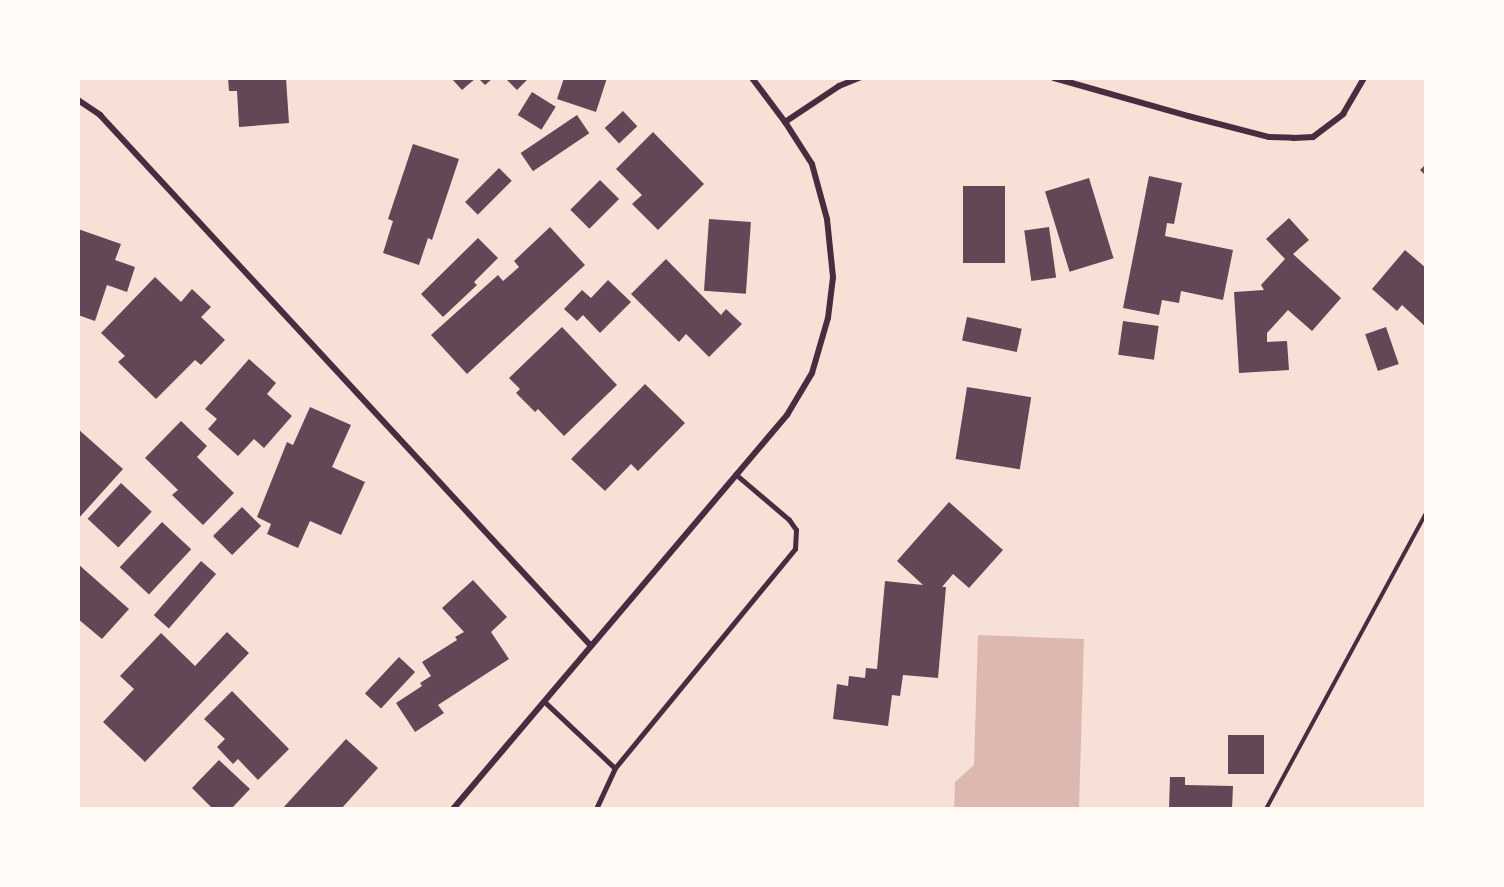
<!DOCTYPE html>
<html>
<head>
<meta charset="utf-8">
<style>
	body { margin:0 }
	#map { position:relative; width:1504px; height:887px; overflow:hidden; background:#f7e1d7; font-family:Inter,sans-serif }
	div>[style] { position:absolute }
	.water>* { inset:0; background:#dcb8b0 }
	.building>* { inset:0; background:#644757; transform-origin:0 0 }
	.path>* { height:4px; margin:-2px; padding:0 2px; transform-origin:2px; border-radius:2px; background:#4a2c40 }
	.service>* { height:4.5px; margin:-2.25px; padding:0 2.25px; transform-origin:2.25px; border-radius:2.25px; background:#4a2c40 }
	.minor>* { height:6px; margin:-3px; padding:0 3px; transform-origin:3px; border-radius:3px; background:#4a2c40 }
	span { translate:-50% -50%; white-space:nowrap; text-align:center; line-height:1.15; -webkit-text-stroke:6px #fffaf5; paint-order:stroke }
	.frame { position:absolute; inset:0; border:80px solid #fffaf5; pointer-events:none }
</style>
</head>
<body>
<div id="map">
	<div class="water">
		<i style="clip-path:polygon(978px 635px,1084px 639px,1079px 809px,954px 809px,955px 782px,974px 765px)"></i>
	</div>
	<div class="building">
		<i style="clip-path:polygon(228px 78px,286px 78px,289px 123px,239px 127px,237px 91px,229px 91px)"></i>
		<i style="clip-path:polygon(451px 78px,476px 78px,462px 90px)"></i>
		<i style="clip-path:polygon(478px 78px,493px 78px,485px 85px)"></i>
		<i style="clip-path:polygon(505px 78px,529px 78px,517px 90px)"></i>
		<i style="clip-path:polygon(564px 78px,607px 78px,596px 112px,557px 99px)"></i>
		<i style="left:532px;top:92px;width:28px;height:27px;rotate:32deg"></i>
		<i style="left:623px;top:111px;width:21px;height:25px;rotate:47deg"></i>
		<i style="left:577px;top:115px;width:22px;height:68px;rotate:56deg"></i>
		<i style="clip-path:polygon(653px 132px,704px 184px,658px 230px,632px 204px,642px 195px,616px 169px)"></i>
		<i style="clip-path:polygon(413px 144px,459px 159px,432px 240px,428px 238px,419px 265px,383px 253px,393px 221px,388px 219px)"></i>
		<i style="clip-path:polygon(1426px 164px,1426px 176px,1420px 170px)"></i>
		<i style="left:499px;top:168px;width:18px;height:48px;rotate:45deg"></i>
		<i style="clip-path:polygon(1149px 176px,1182px 183px,1174px 224px,1167px 223px,1165px 236px,1233px 250px,1223px 300px,1181px 291px,1179px 303px,1162px 300px,1159px 315px,1123px 308px)"></i>
		<i style="left:1089px;top:178px;width:84px;height:46px;rotate:73deg"></i>
		<i style="left:600px;top:180px;width:27px;height:42px;rotate:45deg"></i>
		<i style="left:963px;top:186px;width:42px;height:77px"></i>
		<i style="clip-path:polygon(1289px 218px,1309px 240px,1293px 254px,1341px 298px,1312px 331px,1288px 310px,1267px 333px,1267px 342px,1287px 341px,1289px 370px,1239px 373px,1234px 292px,1264px 290px,1261px 285px,1285px 259px,1266px 239px)"></i>
		<i style="left:709px;top:219px;width:42px;height:72px;rotate:4deg"></i>
		<i style="clip-path:polygon(550px 227px,585px 265px,467px 374px,431px 335px,498px 275px,503px 281px,519px 267px,514px 261px)"></i>
		<i style="left:1049px;top:227px;width:51px;height:25px;rotate:82deg"></i>
		<i style="clip-path:polygon(78px 229px,121px 244px,115px 260px,135px 267px,127px 292px,107px 285px,95px 321px,78px 315px)"></i>
		<i style="clip-path:polygon(478px 238px,498px 258px,474px 282px,477px 285px,443px 317px,421px 294px)"></i>
		<i style="clip-path:polygon(1405px 250px,1426px 268px,1426px 327px,1402px 305px,1397px 311px,1372px 289px)"></i>
		<i style="clip-path:polygon(666px 259px,721px 315px,726px 309px,742px 324px,709px 357px,686px 334px,679px 342px,631px 294px)"></i>
		<i style="clip-path:polygon(155px 277px,181px 302px,192px 289px,211px 307px,201px 317px,225px 340px,201px 365px,195px 360px,156px 399px,118px 362px,125px 356px,101px 333px)"></i>
		<i style="clip-path:polygon(608px 280px,631px 302px,600px 333px,583px 315px,577px 321px,564px 309px,582px 290px,591px 298px)"></i>
		<i style="left:967px;top:317px;width:56px;height:24px;rotate:12deg"></i>
		<i style="left:1123px;top:321px;width:36px;height:34px;rotate:8deg"></i>
		<i style="clip-path:polygon(562px 327px,617px 385px,564px 436px,538px 409px,535px 412px,516px 393px,520px 389px,509px 378px)"></i>
		<i style="left:1386px;top:327px;width:39px;height:22px;rotate:71deg"></i>
		<i style="clip-path:polygon(249px 359px,276px 383px,267px 394px,292px 416px,264px 448px,254px 439px,238px 456px,208px 429px,217px 419px,205px 409px)"></i>
		<i style="clip-path:polygon(645px 384px,685px 423px,638px 471px,631px 464px,605px 491px,571px 459px)"></i>
		<i style="left:967px;top:387px;width:65px;height:73px;rotate:9deg"></i>
		<i style="clip-path:polygon(310px 407px,351px 425px,332px 467px,365px 482px,341px 535px,310px 521px,298px 548px,267px 534px,271px 524px,257px 517px,287px 442px,293px 445px)"></i>
		<i style="clip-path:polygon(181px 421px,207px 446px,197px 457px,234px 493px,203px 525px,172px 495px,178px 490px,145px 458px)"></i>
		<i style="clip-path:polygon(78px 429px,123px 469px,78px 519px)"></i>
		<i style="left:121px;top:483px;width:42px;height:49px;rotate:43deg"></i>
		<i style="clip-path:polygon(949px 502px,1003px 550px,969px 588px,953px 574px,942px 587px,946px 587px,938px 678px,903px 675px,900px 696px,892px 695px,888px 726px,833px 719px,837px 684px,848px 686px,849px 676px,865px 678px,866px 668px,877px 669px,885px 581px,923px 585px,897px 561px)"></i>
		<i style="left:242px;top:507px;width:27px;height:41px;rotate:45deg"></i>
		<i style="left:162px;top:522px;width:40px;height:62px;rotate:43deg"></i>
		<i style="left:201px;top:561px;width:20px;height:72px;rotate:41deg"></i>
		<i style="clip-path:polygon(78px 564px,129px 609px,102px 639px,78px 619px)"></i>
		<i style="clip-path:polygon(473px 580px,507px 617px,491px 632px,509px 659px,438px 705px,444px 713px,415px 732px,396px 703px,422px 686px,420px 683px,431px 676px,422px 662px,457px 640px,455px 637px,464px 632px,442px 608px)"></i>
		<i style="clip-path:polygon(227px 632px,249px 653px,145px 762px,103px 722px,134px 689px,120px 676px,161px 633px,195px 666px)"></i>
		<i style="left:399px;top:657px;width:22px;height:50px;rotate:43deg"></i>
		<i style="clip-path:polygon(232px 691px,289px 749px,258px 780px,238px 759px,233px 764px,217px 747px,225px 739px,204px 719px)"></i>
		<i style="left:1228px;top:735px;width:36px;height:39px"></i>
		<i style="clip-path:polygon(346px 739px,378px 768px,341px 809px,282px 809px)"></i>
		<i style="clip-path:polygon(219px 760px,250px 789px,231px 809px,213px 809px,192px 788px)"></i>
		<i style="clip-path:polygon(1170px 777px,1185px 777px,1185px 785px,1233px 786px,1232px 809px,1169px 809px)"></i>
	</div>
	<div class="path">
		<i style="left:1266px;top:809px;width:336px;rotate:-61.6deg"></i>
	</div>
	<div class="service">
		<i style="left:545px;top:702px;width:96px;rotate:43.3deg"></i>
		<i style="left:596px;top:809px;width:45px;rotate:-65.1deg"></i>
		<i style="left:615px;top:768px;width:283px;rotate:-50.6deg"></i>
		<i style="left:795px;top:549px;width:19px;rotate:-87deg"></i>
		<i style="left:796px;top:530px;width:12px;rotate:-125deg"></i>
		<i style="left:789px;top:520px;width:70px;rotate:-139.7deg"></i>
	</div>
	<div class="minor">
		<i style="left:1054px;top:78px;width:139px;rotate:15.8deg"></i>
		<i style="left:1188px;top:116px;width:84px;rotate:14.5deg"></i>
		<i style="left:1269px;top:137px;width:25px;rotate:2deg"></i>
		<i style="left:1294px;top:138px;width:19px;rotate:-3deg"></i>
		<i style="left:1313px;top:137px;width:38px;rotate:-37deg"></i>
		<i style="left:1343px;top:114px;width:42px;rotate:-59.7deg"></i>
		<i style="left:78px;top:100px;width:27px;rotate:34deg"></i>
		<i style="left:100px;top:115px;width:723px;rotate:47.24deg"></i>
		<i style="left:785px;top:122px;width:65px;rotate:-33.7deg"></i>
		<i style="left:839px;top:86px;width:22px;rotate:-22deg"></i>
		<i style="left:453px;top:809px;width:517px;rotate:-49.71deg"></i>
		<i style="left:787px;top:415px;width:49px;rotate:-59.2deg"></i>
		<i style="left:812px;top:373px;width:57px;rotate:-73.8deg"></i>
		<i style="left:828px;top:318px;width:41px;rotate:-83deg"></i>
		<i style="left:833px;top:277px;width:58px;rotate:-95.9deg"></i>
		<i style="left:827px;top:219px;width:57px;rotate:-105.3deg"></i>
		<i style="left:812px;top:164px;width:50px;rotate:-122.7deg"></i>
		<i style="left:785px;top:122px;width:55px;rotate:-126.9deg"></i>
	</div>
	<div class="frame"></div>
</div>
</body>
</html>
